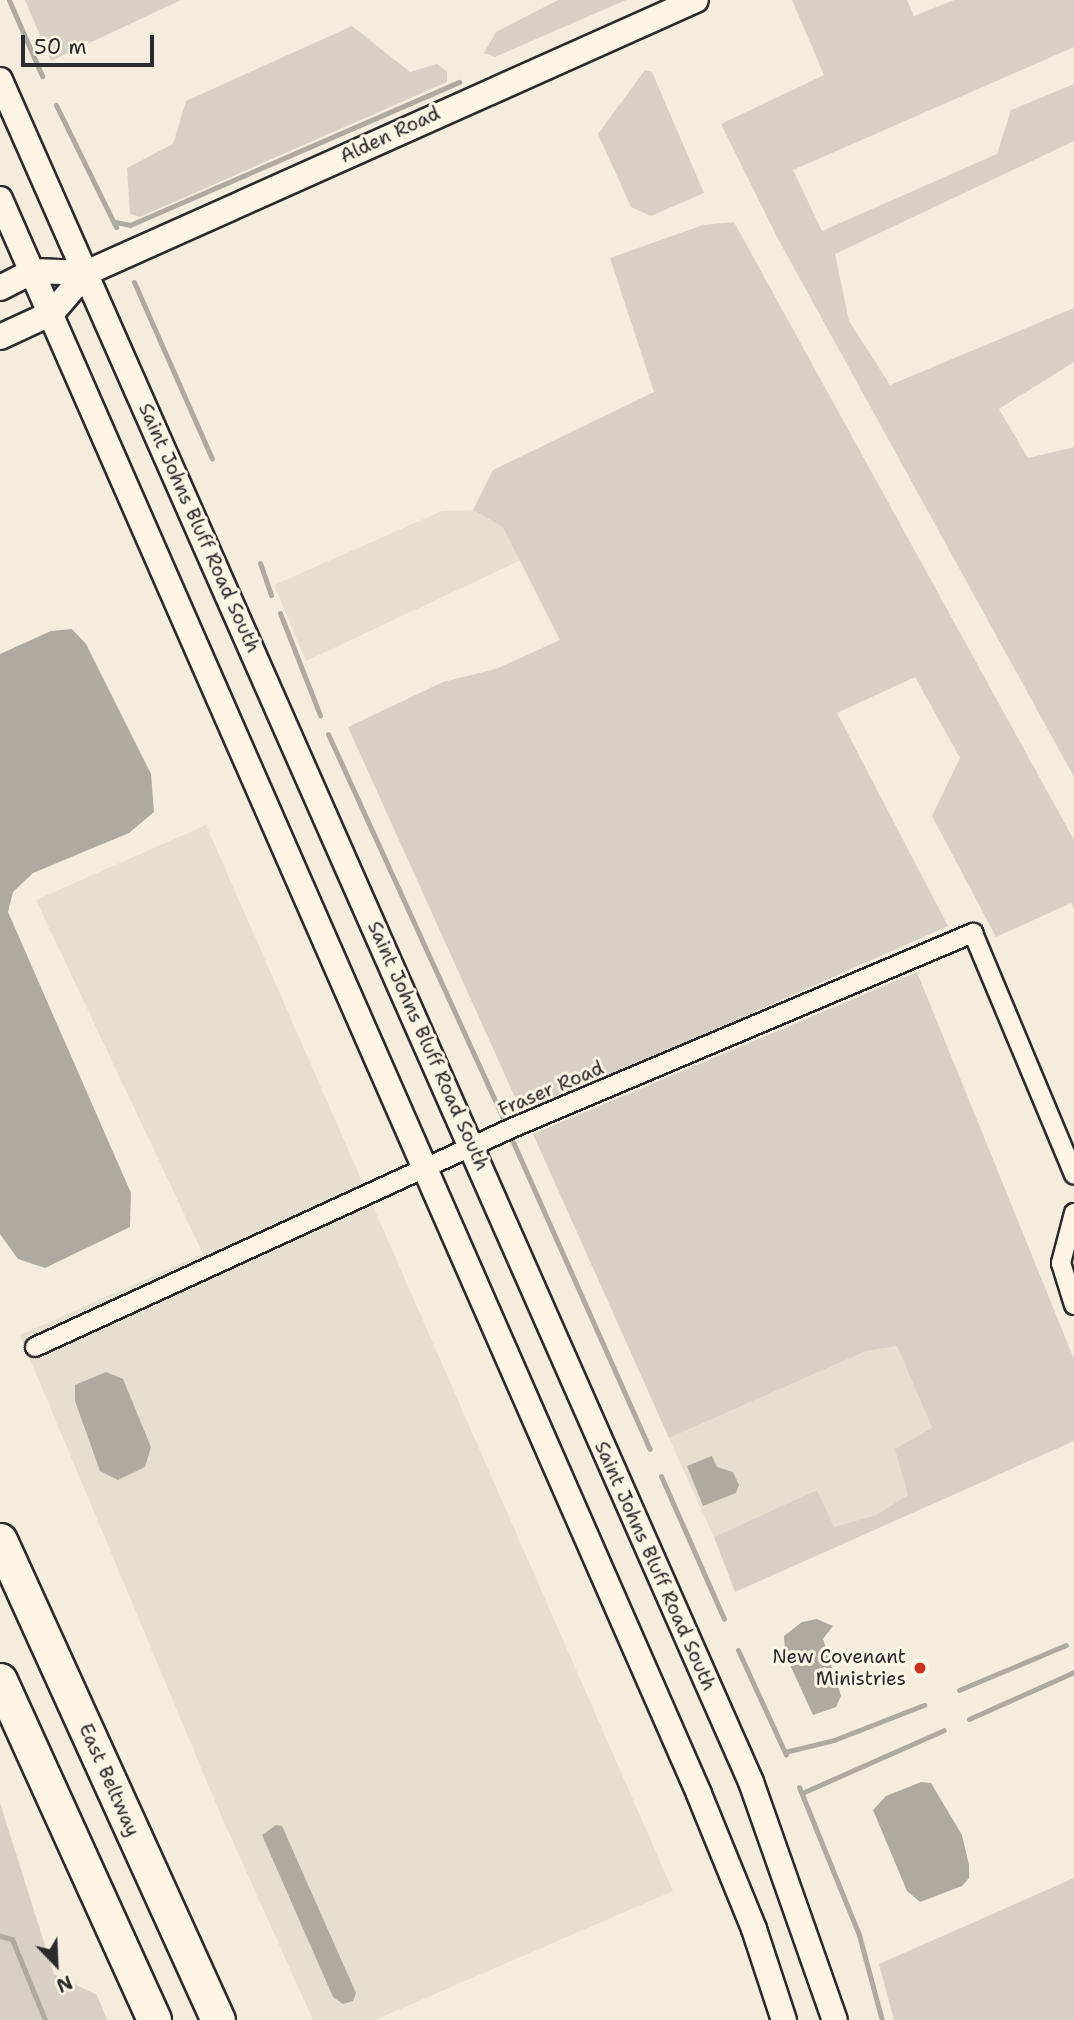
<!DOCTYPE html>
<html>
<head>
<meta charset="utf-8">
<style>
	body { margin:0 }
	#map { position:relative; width:1074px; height:2020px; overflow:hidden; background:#f4edde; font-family:"Shantell Sans",sans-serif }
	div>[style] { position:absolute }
	.built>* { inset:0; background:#e5dfd0 }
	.green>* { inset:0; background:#d6d1c4 }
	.water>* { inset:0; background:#afaaa0 }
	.stream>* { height:5px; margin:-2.5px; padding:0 2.5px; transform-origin:2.5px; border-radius:2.5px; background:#afaaa0 }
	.roads { filter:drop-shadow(2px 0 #2b2b2b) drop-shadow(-2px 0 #2b2b2b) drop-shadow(0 2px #2b2b2b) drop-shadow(0 -2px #2b2b2b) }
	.street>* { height:18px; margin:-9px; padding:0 9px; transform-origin:9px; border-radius:9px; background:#fcf5e5 }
	.secondary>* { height:24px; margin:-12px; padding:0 12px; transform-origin:12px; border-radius:12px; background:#fcf5e5 }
	.highway>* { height:33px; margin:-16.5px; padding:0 16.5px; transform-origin:16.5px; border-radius:16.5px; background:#fcf5e5 }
	.dots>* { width:19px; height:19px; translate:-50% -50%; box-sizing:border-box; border:4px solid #fcf5e5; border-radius:50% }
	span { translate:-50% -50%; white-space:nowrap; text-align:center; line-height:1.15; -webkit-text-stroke:6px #fcf5e5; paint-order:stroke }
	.street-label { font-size:19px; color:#2b2b2b }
	.poi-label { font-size:19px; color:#2b2b2b }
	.right { translate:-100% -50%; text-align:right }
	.north { position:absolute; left:21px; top:1929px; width:70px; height:70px; -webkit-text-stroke:5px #fcf5e5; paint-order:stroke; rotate:157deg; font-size:19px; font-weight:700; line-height:28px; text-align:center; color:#2b2b2b }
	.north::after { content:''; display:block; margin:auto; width:24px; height:32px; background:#2b2b2b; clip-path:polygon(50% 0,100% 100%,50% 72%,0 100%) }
	.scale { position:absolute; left:21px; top:35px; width:133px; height:32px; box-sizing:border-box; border:4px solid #2b2b2b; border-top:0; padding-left:9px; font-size:21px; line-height:24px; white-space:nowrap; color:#2b2b2b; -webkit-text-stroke:5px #fcf5e5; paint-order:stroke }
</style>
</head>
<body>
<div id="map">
	<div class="built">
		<i style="clip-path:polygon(473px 510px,503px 527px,521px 560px,306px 661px,274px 585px,442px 511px)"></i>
		<i style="clip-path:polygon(206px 825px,673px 1891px,375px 2020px,313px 2020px,220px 1813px,20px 1335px,203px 1254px,36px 900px)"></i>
		<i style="clip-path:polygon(897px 1346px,932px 1428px,908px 1495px,876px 1515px,834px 1527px,817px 1490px,714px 1537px,669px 1438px,866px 1351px)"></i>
	</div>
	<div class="green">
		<i style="clip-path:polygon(25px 0,181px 0,51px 61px)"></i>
		<i style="clip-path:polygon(558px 0,626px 0,495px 57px,484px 53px,496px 32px)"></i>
		<i style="clip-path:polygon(792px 0,907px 0,914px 16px,954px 0,1074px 0,1074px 47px,793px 170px,822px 231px,997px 154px,1011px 110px,1074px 84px,1074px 141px,835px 254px,849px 321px,890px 385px,1074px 308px,1074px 362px,999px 409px,1028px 458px,1074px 447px,1074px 777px,777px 237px,721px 124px,824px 75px)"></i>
		<i style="clip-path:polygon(352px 26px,410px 72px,437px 64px,447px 72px,447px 82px,140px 217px,130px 214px,127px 168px,173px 144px,186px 101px)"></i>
		<i style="clip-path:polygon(645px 70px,652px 72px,704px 193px,651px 216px,631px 207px,598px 134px)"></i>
		<i style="clip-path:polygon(734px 222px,1074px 840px,1074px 909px,1071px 903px,996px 937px,932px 816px,960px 758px,915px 677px,837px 713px,948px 926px,523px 1115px,348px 727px,443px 682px,496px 669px,560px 640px,503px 527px,473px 510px,493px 470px,654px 392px,610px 258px,703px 225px)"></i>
		<i style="clip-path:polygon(917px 972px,1074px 1359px,1074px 1441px,735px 1592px,714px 1537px,817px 1490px,834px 1527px,876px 1515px,908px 1495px,895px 1449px,932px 1428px,897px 1346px,866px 1351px,669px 1438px,533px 1134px)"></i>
		<i style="clip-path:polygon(0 1803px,54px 1974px,97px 1995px,107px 2020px,0 2020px)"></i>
		<i style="clip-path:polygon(1074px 1878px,1074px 2020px,894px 2020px,879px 1964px)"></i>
	</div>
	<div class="water">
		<i style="clip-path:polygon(72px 629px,86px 644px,151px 774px,154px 812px,129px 833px,33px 873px,13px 892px,8px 912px,131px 1193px,130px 1227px,45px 1268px,18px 1259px,0 1234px,0 654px,51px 631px)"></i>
		<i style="clip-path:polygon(106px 1372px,123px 1379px,151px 1447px,145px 1467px,118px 1480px,100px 1471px,75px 1401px,75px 1385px)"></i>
		<i style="clip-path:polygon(712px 1456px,717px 1467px,733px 1472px,739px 1485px,736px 1493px,703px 1506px,687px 1466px)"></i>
		<i style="clip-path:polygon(817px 1619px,833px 1626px,823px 1639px,841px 1696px,836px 1707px,813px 1715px,785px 1654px,784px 1636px,802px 1622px)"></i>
		<i style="clip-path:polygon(921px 1782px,931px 1783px,962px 1835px,969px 1865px,969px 1878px,962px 1886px,920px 1902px,907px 1891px,873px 1810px,886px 1796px)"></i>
		<i style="clip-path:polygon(276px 1825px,282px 1826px,356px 1993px,353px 2001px,343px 2004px,333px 1997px,262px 1835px)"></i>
	</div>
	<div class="stream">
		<i style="left:9px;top:0;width:83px;rotate:66.5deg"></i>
		<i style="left:56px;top:105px;width:136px;rotate:63.8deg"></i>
		<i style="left:115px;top:222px;width:15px;rotate:11deg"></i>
		<i style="left:130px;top:225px;width:359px;rotate:-23.5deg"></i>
		<i style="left:134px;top:282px;width:193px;rotate:66.2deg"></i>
		<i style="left:260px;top:563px;width:34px;rotate:71deg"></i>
		<i style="left:280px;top:613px;width:110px;rotate:68.6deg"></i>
		<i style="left:328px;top:734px;width:422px;rotate:65.5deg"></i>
		<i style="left:513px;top:1142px;width:336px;rotate:66deg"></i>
		<i style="left:661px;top:1476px;width:156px;rotate:66.2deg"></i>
		<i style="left:738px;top:1650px;width:115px;rotate:65.4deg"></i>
		<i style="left:959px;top:1690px;width:116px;rotate:-22.8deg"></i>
		<i style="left:969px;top:1719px;width:115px;rotate:-24.1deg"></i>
		<i style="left:785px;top:1752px;width:50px;rotate:-13.8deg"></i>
		<i style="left:834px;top:1740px;width:97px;rotate:-21.3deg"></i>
		<i style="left:799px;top:1787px;width:160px;rotate:67.9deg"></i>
		<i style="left:859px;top:1935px;width:88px;rotate:74.9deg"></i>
		<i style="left:802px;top:1793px;width:155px;rotate:-23.9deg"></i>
		<i style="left:0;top:1936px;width:12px;rotate:14deg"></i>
		<i style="left:12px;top:1939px;width:87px;rotate:67.8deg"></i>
	</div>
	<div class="roads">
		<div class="street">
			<i style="left:1074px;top:1213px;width:52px;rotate:104.6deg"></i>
			<i style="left:1061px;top:1263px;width:44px;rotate:72.8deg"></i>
			<i style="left:35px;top:1347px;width:525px;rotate:-24.66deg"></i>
			<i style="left:512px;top:1128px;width:501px;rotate:-22.93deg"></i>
			<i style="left:973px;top:933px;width:262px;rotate:67.3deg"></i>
		</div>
		<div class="secondary">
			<i style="left:0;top:80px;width:1860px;rotate:66.19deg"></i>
			<i style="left:751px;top:1782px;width:252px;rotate:70.6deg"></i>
			<i style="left:0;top:199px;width:1741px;rotate:66.33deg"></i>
			<i style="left:699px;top:1794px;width:146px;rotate:67.8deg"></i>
			<i style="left:754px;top:1929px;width:96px;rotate:71.8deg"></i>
			<i style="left:0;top:288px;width:38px;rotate:-27deg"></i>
			<i style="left:34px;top:271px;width:52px;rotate:2.2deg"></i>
			<i style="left:0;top:337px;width:57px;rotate:-24.8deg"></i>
			<i style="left:52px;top:313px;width:52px;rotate:-49.6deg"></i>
			<i style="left:86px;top:273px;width:668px;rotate:-24.11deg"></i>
		</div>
		<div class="highway">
			<i style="left:0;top:1540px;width:527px;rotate:65.57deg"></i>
			<i style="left:0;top:1680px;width:373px;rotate:65.6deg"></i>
		</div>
	</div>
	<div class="dots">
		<i style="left:920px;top:1668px;background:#c8321e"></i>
	</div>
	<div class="street-label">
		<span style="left:390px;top:135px;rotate:-25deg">Alden Road</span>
		<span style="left:199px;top:528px;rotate:66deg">Saint Johns Bluff Road South</span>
		<span style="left:428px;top:1046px;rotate:66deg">Saint Johns Bluff Road South</span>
		<span style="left:551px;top:1089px;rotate:-23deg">Fraser Road</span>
		<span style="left:655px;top:1566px;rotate:66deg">Saint Johns Bluff Road South</span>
		<span style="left:109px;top:1780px;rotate:66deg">East Beltway</span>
	</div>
	<div class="poi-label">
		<span class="right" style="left:906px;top:1668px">New Covenant<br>Ministries</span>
	</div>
	<div class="north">N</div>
	<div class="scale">50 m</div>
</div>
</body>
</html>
